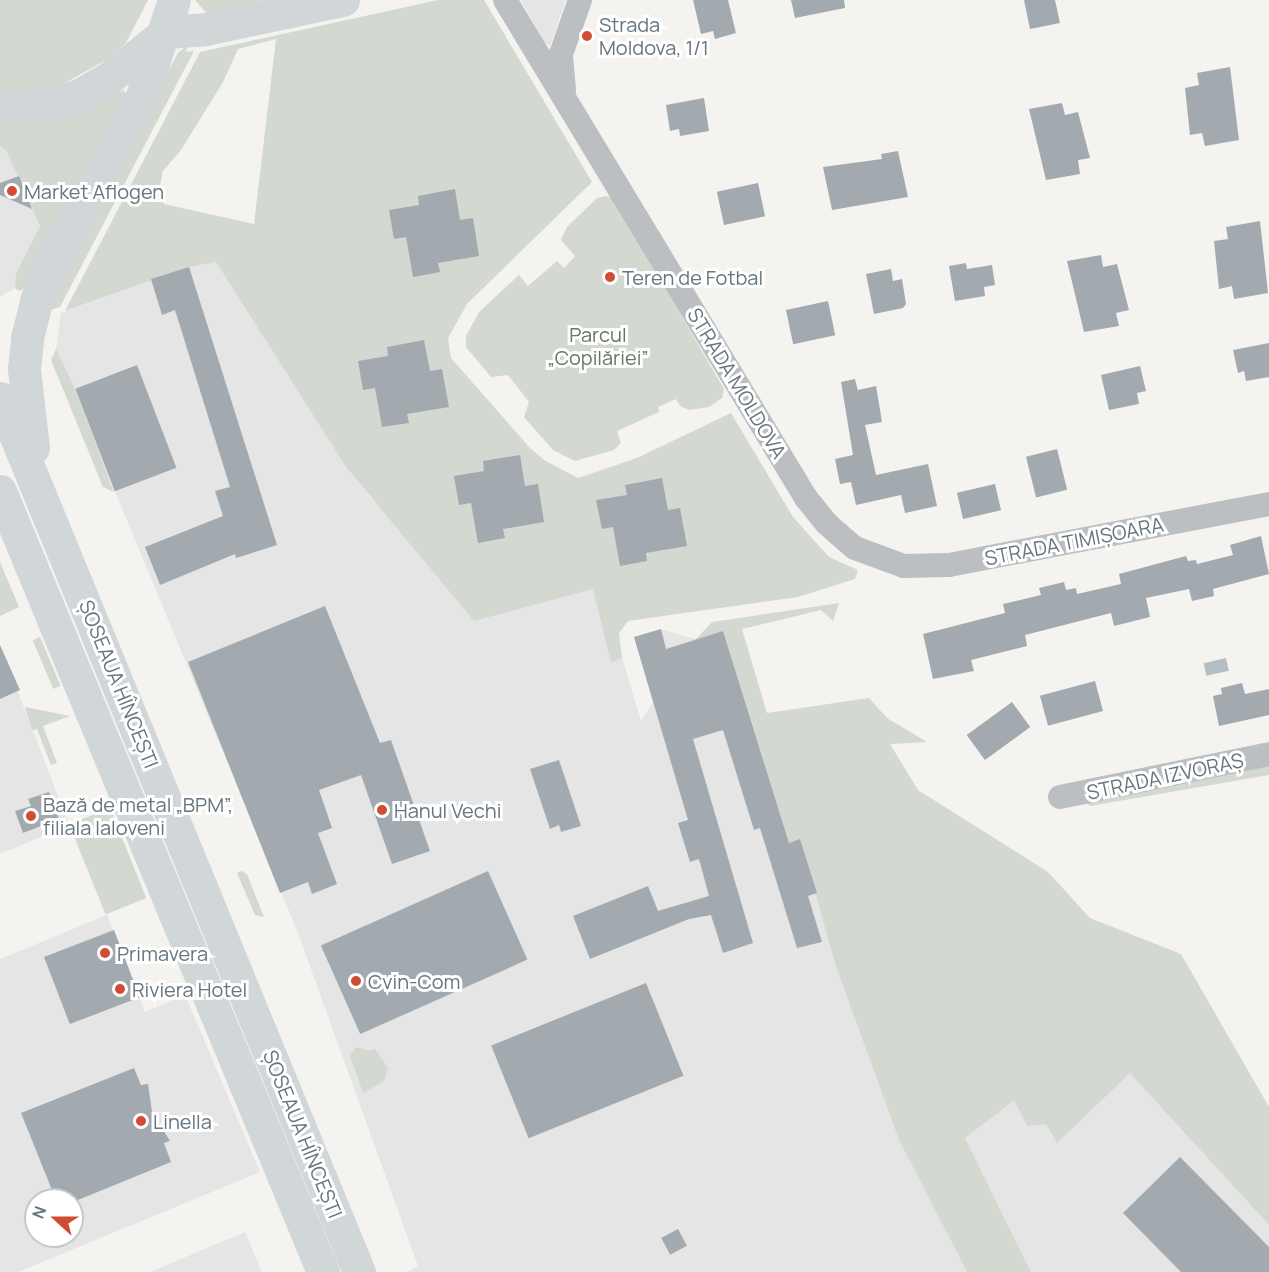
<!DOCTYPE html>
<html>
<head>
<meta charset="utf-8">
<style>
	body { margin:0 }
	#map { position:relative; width:1269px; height:1272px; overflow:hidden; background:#f4f3f0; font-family:Manrope,sans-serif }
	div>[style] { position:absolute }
	.built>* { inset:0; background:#e4e5e4 }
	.green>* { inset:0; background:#d3d8d0; transform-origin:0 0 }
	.water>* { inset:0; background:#b3bfc2; transform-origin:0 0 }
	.building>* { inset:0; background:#a3aaaf; transform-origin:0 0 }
	.street>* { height:24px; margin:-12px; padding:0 12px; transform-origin:12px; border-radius:12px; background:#bbbfc2 }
	.secondary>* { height:33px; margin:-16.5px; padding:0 16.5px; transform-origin:16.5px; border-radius:16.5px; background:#d1d6d9 }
	.highway>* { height:33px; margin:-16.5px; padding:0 16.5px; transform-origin:16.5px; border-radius:16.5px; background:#d1d6d9 }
	.dots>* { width:16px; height:16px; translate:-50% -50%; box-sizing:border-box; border:3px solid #fff; border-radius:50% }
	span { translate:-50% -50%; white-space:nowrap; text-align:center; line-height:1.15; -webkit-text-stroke:6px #fff; paint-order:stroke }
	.poi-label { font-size:20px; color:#66757e }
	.left { translate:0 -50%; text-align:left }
	.park-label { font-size:20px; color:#697664 }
	.street-label { font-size:20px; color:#66757e }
	.north { position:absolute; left:24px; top:1188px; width:60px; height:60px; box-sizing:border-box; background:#fff; border:2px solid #c2c8cb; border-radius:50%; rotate:291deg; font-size:16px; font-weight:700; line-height:24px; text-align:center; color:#66757e }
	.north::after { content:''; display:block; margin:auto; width:21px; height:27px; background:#d14c33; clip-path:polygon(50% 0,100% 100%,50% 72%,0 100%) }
</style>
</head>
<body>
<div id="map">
	<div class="built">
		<i style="clip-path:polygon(521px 0,566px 0,550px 46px,545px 43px)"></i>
		<i style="clip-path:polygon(0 146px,6px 149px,40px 226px,16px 273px,15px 288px,0 297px)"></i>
		<i style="clip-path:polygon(216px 262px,346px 467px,374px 502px,593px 589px,611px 662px,622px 658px,641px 721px,653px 702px,634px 637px,661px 629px,695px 639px,723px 631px,789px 842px,800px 839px,836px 967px,899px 1140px,967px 1272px,407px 1272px,418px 1266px,298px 933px,56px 349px,61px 313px,189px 267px)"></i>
		<i style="clip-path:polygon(0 645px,69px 825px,0 854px)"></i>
		<i style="clip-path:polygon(evenodd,107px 915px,145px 1012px,185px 995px,260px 1172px,18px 1272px,0 1272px,0 959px,107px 915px,36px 1200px,72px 1200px,72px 1236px,36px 1236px,36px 1200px)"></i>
		<i style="clip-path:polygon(1130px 1072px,1269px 1225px,1269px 1272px,1031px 1272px,965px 1138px,1014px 1101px,1027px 1126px,1046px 1123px,1057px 1142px)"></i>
		<i style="clip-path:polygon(245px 1232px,262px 1272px,150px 1272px)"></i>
	</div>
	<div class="green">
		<i style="clip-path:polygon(0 0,148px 0,126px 43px,108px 59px,54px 89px,0 98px)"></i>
		<i style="clip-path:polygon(195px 0,264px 0,208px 15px)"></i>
		<i style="clip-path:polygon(evenodd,438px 0,484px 0,592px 182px,467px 304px,448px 338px,451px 358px,530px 448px,544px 460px,578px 478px,637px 458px,731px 413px,793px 517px,829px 557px,858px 570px,855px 579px,798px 597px,628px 621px,619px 633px,622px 658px,611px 663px,593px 589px,474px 621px,346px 467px,216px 262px,189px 267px,65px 311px,200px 52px,438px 0,276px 39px,254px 224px,164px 204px,160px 185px,163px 171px,181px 150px,223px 82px,238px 49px,276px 39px)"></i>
		<i style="clip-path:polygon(188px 45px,186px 52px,194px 51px,60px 307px,44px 312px,83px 228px,178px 53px)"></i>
		<i style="clip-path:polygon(124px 90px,127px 98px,26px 287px,20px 291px,15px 288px,16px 273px,40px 226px,6px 150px,0 146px,0 124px,42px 120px)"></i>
		<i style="clip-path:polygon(606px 196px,613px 198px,724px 389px,722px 398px,709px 407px,689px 410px,680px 406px,676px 399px,658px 407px,659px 412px,617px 431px,621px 443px,614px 450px,575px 461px,553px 450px,524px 417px,529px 402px,508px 375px,491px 377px,466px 347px,466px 336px,479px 312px,519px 275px,528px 286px,557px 261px,564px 268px,575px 256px,561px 240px,567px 227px,597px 198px)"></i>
		<i style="clip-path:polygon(56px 349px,75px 389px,114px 492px,103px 487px,51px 360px)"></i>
		<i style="clip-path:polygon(0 562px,19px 607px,0 616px)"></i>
		<i style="clip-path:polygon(839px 603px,833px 621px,821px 610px,742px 629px,767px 713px,869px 698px,887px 718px,927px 742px,890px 744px,918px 790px,1048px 872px,1090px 918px,1181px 954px,1269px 1107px,1269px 1225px,1130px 1073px,1057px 1143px,1046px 1124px,1027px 1126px,1014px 1101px,965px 1138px,1031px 1272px,967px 1272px,899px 1140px,836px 967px,800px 839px,789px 843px,723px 631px,695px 640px,712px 622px)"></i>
		<i style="left:40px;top:637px;width:53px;height:8px;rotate:67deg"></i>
		<i style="clip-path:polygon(25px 707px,70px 716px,43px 726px,57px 763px,51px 765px,37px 729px,32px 730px)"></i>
		<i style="clip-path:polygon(1269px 762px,1269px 775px,1090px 806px,1082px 800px)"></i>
		<i style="left:110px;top:808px;width:97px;height:44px;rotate:68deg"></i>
		<i style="clip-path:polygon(241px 871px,247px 874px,264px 917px,255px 915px,237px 873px)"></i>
		<i style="clip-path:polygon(356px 1047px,370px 1051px,375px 1049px,388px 1068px,384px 1081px,363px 1093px,350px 1056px)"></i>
	</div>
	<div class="water">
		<i style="left:1226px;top:658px;width:13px;height:23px;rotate:77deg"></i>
	</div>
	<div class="building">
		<i style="clip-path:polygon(693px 0,728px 0,736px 33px,715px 39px,713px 31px,701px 34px)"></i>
		<i style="clip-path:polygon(791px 0,844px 0,845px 8px,795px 18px)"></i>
		<i style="clip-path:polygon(1024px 0,1055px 0,1060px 23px,1030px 29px)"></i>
		<i style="clip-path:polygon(1230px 67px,1239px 140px,1205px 146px,1202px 133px,1190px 135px,1185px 88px,1199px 85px,1197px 73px)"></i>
		<i style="clip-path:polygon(704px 98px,709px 131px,680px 136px,679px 129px,670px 131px,666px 105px)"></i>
		<i style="clip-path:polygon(1062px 103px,1065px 115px,1078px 112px,1090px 158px,1078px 160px,1080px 174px,1046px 180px,1029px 109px)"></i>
		<i style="clip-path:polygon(898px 151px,908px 197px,832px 210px,823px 167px,882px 159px,881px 154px)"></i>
		<i style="clip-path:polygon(19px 176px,32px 209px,0 195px,0 183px)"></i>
		<i style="left:758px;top:183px;width:34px;height:42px;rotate:78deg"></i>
		<i style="clip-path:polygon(455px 189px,460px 220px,473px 218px,479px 256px,438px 263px,440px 272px,413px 277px,406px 237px,394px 239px,389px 210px,419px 205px,418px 196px)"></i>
		<i style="clip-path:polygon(1260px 221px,1268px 293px,1234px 299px,1232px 286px,1219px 289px,1214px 241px,1228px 239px,1226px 227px)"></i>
		<i style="clip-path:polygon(1101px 255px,1103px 267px,1117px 264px,1129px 310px,1116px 313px,1119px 326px,1084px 332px,1067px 261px)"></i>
		<i style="clip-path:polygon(966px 263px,967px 269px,992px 265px,995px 285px,984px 287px,985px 296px,955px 301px,949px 266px)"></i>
		<i style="clip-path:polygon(189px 267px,277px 545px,236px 558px,235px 554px,160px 585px,145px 547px,223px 516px,215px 491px,230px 487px,175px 310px,162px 315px,151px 279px)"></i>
		<i style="clip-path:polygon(891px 269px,893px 281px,902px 279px,906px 304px,903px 308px,874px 314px,866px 274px)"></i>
		<i style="left:828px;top:301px;width:35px;height:43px;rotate:78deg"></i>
		<i style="clip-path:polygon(424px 340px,430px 371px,442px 369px,449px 407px,407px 414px,409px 423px,382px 427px,375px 388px,363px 390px,358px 361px,388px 356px,387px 347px)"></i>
		<i style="clip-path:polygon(1269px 343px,1269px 377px,1246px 381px,1244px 371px,1238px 373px,1233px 350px)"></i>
		<i style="left:137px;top:365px;width:110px;height:66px;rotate:69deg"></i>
		<i style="clip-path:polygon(1140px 366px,1146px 391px,1137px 393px,1139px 404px,1109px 410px,1101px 375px)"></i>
		<i style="clip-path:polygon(855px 379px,859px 395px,858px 390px,876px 386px,882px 422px,865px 425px,876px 475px,928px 464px,937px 506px,905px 513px,901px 495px,856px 505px,851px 482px,840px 484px,835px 459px,853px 455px,841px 382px)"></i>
		<i style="left:1057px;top:449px;width:42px;height:32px;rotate:76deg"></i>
		<i style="clip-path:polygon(520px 455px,525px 486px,538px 484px,544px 522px,503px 529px,505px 538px,478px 543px,471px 503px,459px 505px,454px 476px,484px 471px,483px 461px)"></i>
		<i style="clip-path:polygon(662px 478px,668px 510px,680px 508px,687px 546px,646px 553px,647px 561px,620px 566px,613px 527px,602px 529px,596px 500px,627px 495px,625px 485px)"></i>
		<i style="left:995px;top:484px;width:27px;height:39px;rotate:77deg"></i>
		<i style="clip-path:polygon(1261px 536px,1269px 574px,1213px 589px,1214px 596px,1192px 601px,1189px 589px,1146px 598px,1150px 617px,1114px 626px,1111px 613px,1025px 635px,1027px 646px,971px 660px,974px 671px,933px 679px,923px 634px,1005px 613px,1003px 604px,1041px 595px,1039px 588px,1064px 582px,1066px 590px,1076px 588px,1077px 594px,1121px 584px,1119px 574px,1186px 556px,1188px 561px,1196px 560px,1197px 564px,1233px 555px,1230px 545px)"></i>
		<i style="clip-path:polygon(325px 606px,380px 743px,391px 740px,430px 851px,392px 864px,361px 775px,319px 790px,332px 828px,318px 833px,337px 884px,312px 894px,308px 882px,280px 893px,188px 662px)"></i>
		<i style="clip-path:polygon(661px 629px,666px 649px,723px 631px,789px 843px,800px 839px,817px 893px,808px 896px,822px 942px,797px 948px,760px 828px,754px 830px,723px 730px,693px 739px,753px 943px,723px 953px,711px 915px,689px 919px,590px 959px,573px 916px,648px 886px,658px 911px,709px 896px,699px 859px,690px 862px,678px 823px,688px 820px,634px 637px)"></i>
		<i style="clip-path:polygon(0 645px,20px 690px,0 699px)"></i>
		<i style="left:1095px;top:681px;width:31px;height:57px;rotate:75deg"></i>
		<i style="clip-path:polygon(1242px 683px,1245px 694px,1269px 689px,1269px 715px,1219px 726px,1213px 696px,1222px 694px,1221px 688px)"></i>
		<i style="left:1012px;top:702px;width:31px;height:56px;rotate:54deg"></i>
		<i style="clip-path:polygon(559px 760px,581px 826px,561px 832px,559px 825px,550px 829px,530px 769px)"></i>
		<i style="clip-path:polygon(49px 792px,59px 819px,23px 833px,15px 811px,31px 806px,28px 799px)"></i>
		<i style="left:488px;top:871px;width:97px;height:183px;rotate:66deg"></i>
		<i style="left:114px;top:930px;width:72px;height:75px;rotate:69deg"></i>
		<i style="left:646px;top:983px;width:100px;height:167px;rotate:68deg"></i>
		<i style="clip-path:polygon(134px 1068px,141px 1085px,148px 1084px,152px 1112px,170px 1141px,164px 1143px,171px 1162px,78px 1200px,56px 1200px,21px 1113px)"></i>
		<i style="clip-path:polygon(1180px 1157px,1269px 1247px,1269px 1272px,1181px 1272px,1123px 1213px)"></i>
		<i style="left:678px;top:1229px;width:19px;height:19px;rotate:62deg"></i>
	</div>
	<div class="street">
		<i style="left:505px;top:0;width:582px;rotate:58.85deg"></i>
		<i style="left:806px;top:498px;width:33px;rotate:51deg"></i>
		<i style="left:827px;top:524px;width:37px;rotate:41deg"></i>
		<i style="left:855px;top:548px;width:52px;rotate:20.2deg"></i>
		<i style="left:904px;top:566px;width:45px;rotate:-1.3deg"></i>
		<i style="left:949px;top:565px;width:326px;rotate:-10.8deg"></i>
		<i style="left:564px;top:90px;width:36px;rotate:-95deg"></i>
		<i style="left:561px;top:54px;width:57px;rotate:-70.6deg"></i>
		<i style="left:1060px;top:797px;width:213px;rotate:-11.6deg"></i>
	</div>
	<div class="secondary">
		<i style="left:166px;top:32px;width:39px;rotate:-4deg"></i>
		<i style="left:205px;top:29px;width:141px;rotate:-11.9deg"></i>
	</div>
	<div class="highway">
		<i style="left:0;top:108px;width:51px;rotate:-3.4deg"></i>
		<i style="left:51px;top:105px;width:32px;rotate:-20deg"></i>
		<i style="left:81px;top:94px;width:34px;rotate:-30deg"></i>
		<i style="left:110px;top:77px;width:70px;rotate:-38.7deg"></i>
		<i style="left:0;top:398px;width:945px;rotate:67.67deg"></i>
		<i style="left:33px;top:448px;width:80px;rotate:-96.5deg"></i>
		<i style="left:24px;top:369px;width:31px;rotate:-84deg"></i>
		<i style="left:27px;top:338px;width:41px;rotate:-76deg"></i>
		<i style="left:37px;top:298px;width:43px;rotate:-67deg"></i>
		<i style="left:54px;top:258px;width:184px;rotate:-61.5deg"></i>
		<i style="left:142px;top:96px;width:101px;rotate:-71.6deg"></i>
		<i style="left:0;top:491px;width:845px;rotate:67.53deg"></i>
	</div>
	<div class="dots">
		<i style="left:587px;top:36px;background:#d14c33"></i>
		<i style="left:12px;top:191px;background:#d14c33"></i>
		<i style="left:610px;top:277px;background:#d14c33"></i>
		<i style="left:382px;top:810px;background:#d14c33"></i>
		<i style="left:31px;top:816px;background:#d14c33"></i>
		<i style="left:105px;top:953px;background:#d14c33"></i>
		<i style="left:356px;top:981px;background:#d14c33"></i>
		<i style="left:120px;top:989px;background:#d14c33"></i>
		<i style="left:141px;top:1121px;background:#d14c33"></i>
	</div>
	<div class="poi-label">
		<span class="left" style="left:599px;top:36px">Strada<br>Moldova, 1/1</span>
		<span class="left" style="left:24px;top:191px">Market Aflogen</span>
		<span class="left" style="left:622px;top:277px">Teren de Fotbal</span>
		<span class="left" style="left:43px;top:816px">Bază de metal „BPM”,<br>filiala Ialoveni</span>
		<span class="left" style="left:394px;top:810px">Hanul Vechi</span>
		<span class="left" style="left:117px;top:953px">Primavera</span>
		<span class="left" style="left:368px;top:981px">Cvin-Com</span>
		<span class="left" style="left:132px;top:989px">Riviera Hotel</span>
		<span class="left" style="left:153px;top:1121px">Linella</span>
	</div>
	<div class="park-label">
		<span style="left:598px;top:346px">Parcul<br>„Copilăriei”</span>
	</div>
	<div class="street-label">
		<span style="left:737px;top:383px;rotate:59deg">STRADA MOLDOVA</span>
		<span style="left:1074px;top:541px;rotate:-11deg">STRADA TIMIȘOARA</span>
		<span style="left:119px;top:684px;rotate:68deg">ȘOSEAUA HÎNCEȘTI</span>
		<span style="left:1165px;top:776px;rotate:-12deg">STRADA IZVORAȘ</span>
		<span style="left:303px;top:1134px;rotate:68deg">ȘOSEAUA HÎNCEȘTI</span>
	</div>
	<div class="north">N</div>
</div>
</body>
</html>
